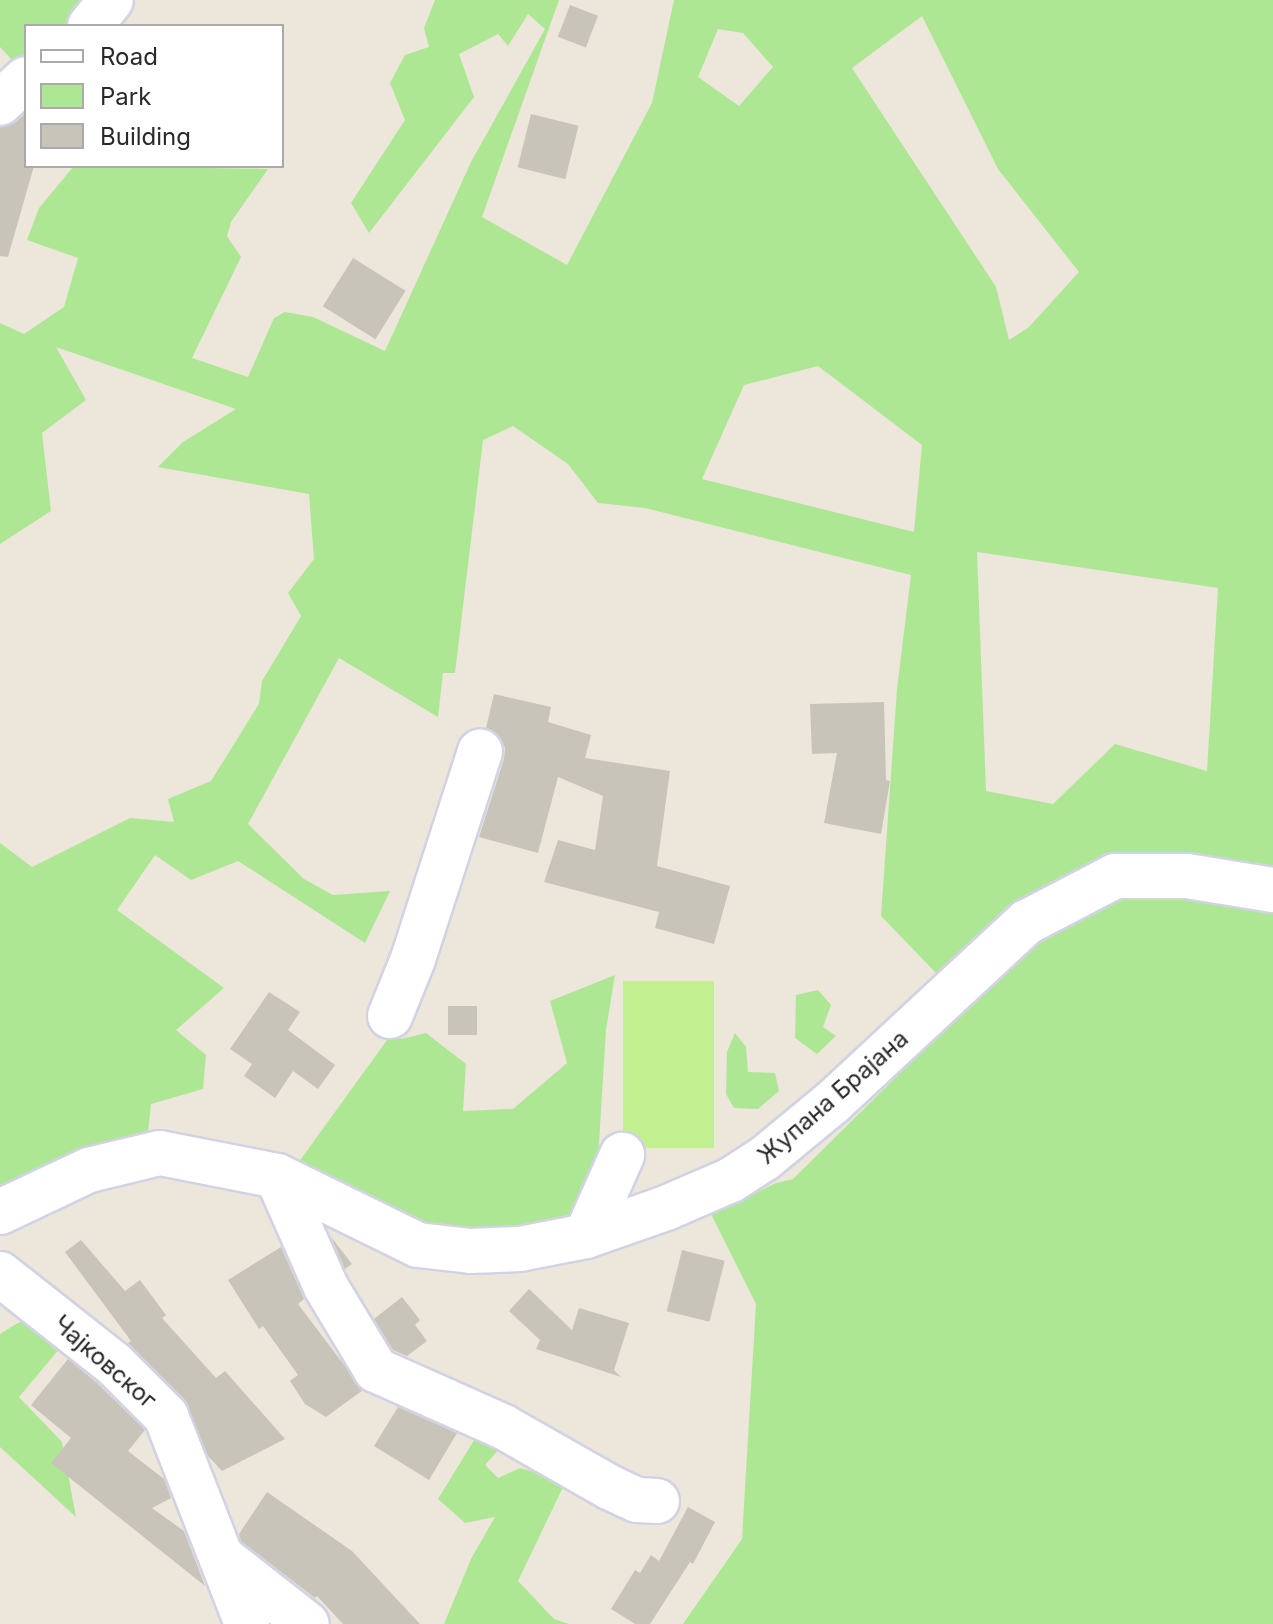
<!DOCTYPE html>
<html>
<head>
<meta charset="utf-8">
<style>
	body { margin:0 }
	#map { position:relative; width:1273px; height:1624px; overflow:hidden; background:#ede6db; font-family:Inter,sans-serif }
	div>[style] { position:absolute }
	.green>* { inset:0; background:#ade794 }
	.pitch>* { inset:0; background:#c2ef8f; transform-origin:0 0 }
	.building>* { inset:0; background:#c8c4ba; transform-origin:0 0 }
	.roads { filter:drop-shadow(2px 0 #d1d3e4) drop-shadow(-2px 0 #d1d3e4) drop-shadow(0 2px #d1d3e4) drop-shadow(0 -2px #d1d3e4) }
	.minor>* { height:44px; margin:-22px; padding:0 22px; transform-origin:22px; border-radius:22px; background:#fff }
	span { translate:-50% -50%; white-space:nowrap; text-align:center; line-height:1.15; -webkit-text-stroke:6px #fff; paint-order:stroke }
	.street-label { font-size:24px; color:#2a2a2a }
	.legend { position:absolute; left:24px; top:24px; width:260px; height:144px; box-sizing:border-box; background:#fff; border:2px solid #aaa; margin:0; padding:10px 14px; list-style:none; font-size:24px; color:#2a2a2a }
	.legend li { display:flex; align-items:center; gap:16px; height:40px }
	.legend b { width:40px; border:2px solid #aaa }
</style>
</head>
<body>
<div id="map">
	<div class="green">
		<i style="clip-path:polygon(0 0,106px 0,84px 26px,26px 26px,26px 67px,21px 70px,0 47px)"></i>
		<i style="clip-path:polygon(evenodd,435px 0,559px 0,482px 217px,567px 265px,652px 103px,674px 0,1273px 0,1273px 1624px,683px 1624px,742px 1539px,756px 1304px,711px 1214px,776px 1183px,793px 1179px,968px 1006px,881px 916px,897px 689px,911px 575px,645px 508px,598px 503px,568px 464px,513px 426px,483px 440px,455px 673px,443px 673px,438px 717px,339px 658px,248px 824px,304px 879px,333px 895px,390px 891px,365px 943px,238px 861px,191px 880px,155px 855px,117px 910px,224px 988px,176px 1030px,206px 1055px,203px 1089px,151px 1104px,146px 1153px,0 1217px,0 843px,32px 867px,130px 818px,174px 822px,168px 799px,211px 781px,259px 704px,262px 681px,301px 616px,288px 593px,314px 559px,309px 494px,158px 467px,183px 442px,236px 409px,56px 347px,86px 400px,42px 433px,51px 511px,0 544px,0 323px,24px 334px,64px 307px,78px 258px,27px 240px,39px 208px,74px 166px,268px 169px,231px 222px,227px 236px,241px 257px,192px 358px,248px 377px,274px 318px,285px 312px,313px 317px,385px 351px,471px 162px,545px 29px,528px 14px,508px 46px,498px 34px,459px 54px,474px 97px,369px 233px,351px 203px,405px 120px,390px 83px,405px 55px,429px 47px,424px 28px,435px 0,922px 16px,998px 169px,1079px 272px,1029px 327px,1009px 340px,996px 287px,852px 68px,922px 16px,435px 0,718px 29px,743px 33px,773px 67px,739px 106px,698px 77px,718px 29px,435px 0,818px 366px,922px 445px,914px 532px,702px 479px,744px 385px,818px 366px,435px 0,977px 552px,1218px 588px,1207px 771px,1115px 744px,1053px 804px,986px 791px,977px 552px)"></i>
		<i style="clip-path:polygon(615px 975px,606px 1030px,598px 1159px,572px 1228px,421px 1235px,293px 1170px,403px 1018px,401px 1039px,426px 1033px,466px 1064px,463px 1111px,513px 1109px,567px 1063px,550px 1001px)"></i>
		<i style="clip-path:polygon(818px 990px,831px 1005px,823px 1027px,836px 1036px,817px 1054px,795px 1038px,796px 995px)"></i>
		<i style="clip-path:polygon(735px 1033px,746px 1047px,748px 1072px,775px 1073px,779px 1091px,758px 1109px,734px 1108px,726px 1094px,727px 1052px)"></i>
		<i style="clip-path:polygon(31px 1315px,65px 1342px,19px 1397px,62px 1442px,76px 1517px,0 1447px,0 1334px)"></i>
		<i style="clip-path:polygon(495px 1406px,519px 1427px,485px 1465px,498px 1478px,520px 1468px,566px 1481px,518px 1581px,554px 1619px,569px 1624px,444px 1624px,471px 1559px,495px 1517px,465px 1523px,438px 1499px)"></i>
	</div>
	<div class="pitch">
		<i style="left:623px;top:981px;width:91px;height:167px"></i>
	</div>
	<div class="building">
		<i style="left:570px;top:5px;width:30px;height:34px;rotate:21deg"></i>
		<i style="clip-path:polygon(26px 113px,26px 166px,34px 166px,8px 257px,0 256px,0 127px,16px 122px)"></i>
		<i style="left:531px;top:114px;width:49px;height:55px;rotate:14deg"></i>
		<i style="left:353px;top:258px;width:62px;height:57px;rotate:32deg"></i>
		<i style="clip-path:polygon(494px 694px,551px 707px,548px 722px,591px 735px,585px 758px,670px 771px,657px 866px,730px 886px,714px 944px,655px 928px,659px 912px,544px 882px,558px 840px,595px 850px,603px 796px,558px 777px,538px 853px,479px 837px,504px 759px,505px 748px,499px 736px,486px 728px)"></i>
		<i style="clip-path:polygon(884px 702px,886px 780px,890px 781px,881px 834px,824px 823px,837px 753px,812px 754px,810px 704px)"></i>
		<i style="clip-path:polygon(269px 992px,300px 1012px,288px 1030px,335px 1065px,318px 1089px,293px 1071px,275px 1098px,244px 1076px,252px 1064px,230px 1049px)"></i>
		<i style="left:448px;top:1006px;width:29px;height:29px"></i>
		<i style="clip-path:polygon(331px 1237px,352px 1264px,345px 1269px)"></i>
		<i style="clip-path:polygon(81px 1240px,125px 1291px,140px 1280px,166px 1315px,162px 1318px,216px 1378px,225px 1371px,285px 1439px,222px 1471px,208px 1456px,184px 1399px,128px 1343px,131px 1341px,65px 1252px)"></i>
		<i style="clip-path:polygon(281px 1247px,304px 1299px,298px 1304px,363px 1390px,326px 1417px,305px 1404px,290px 1381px,298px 1375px,263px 1326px,259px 1329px,228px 1280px)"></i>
		<i style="left:682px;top:1250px;width:44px;height:63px;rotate:14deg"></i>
		<i style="clip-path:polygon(529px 1289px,572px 1330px,579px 1308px,629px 1323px,614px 1370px,621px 1377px,536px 1349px,540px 1340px,509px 1311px)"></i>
		<i style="clip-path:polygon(402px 1297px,420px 1320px,415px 1325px,427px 1341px,407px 1356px,393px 1350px,374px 1319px)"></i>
		<i style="clip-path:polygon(68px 1359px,97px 1383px,145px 1430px,128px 1451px,164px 1479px,171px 1498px,152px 1508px,184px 1531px,205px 1586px,51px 1463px,71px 1438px,31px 1405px)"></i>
		<i style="clip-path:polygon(398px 1407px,457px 1433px,429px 1480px,374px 1446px)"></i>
		<i style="clip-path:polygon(267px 1492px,352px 1551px,420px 1624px,343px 1624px,317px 1596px,315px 1598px,241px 1541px,239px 1534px)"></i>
		<i style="clip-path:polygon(688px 1507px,715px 1522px,693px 1564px,690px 1562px,650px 1624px,635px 1624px,611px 1609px,635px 1570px,640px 1573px,651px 1555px,659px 1561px)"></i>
	</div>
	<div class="roads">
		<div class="minor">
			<i style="left:90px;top:26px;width:33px;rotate:-51deg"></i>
			<i style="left:0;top:103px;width:35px;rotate:-43deg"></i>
			<i style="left:390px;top:1016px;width:61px;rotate:-68deg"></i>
			<i style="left:413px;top:959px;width:218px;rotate:-72.1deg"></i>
			<i style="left:277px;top:1176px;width:121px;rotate:66.2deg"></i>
			<i style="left:326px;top:1287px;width:97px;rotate:58.9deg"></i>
			<i style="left:376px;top:1370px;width:138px;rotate:24deg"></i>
			<i style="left:502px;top:1426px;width:123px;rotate:29.7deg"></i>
			<i style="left:609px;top:1487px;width:31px;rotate:25deg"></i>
			<i style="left:637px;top:1500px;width:20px;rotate:3deg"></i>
			<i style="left:0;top:1212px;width:98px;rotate:-25.3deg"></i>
			<i style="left:89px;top:1170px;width:73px;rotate:-13.5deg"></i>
			<i style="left:160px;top:1153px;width:119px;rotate:11.1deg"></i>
			<i style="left:277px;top:1176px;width:157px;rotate:26.1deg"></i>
			<i style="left:418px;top:1245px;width:53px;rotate:6.5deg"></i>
			<i style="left:471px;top:1251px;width:49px;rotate:-2.3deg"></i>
			<i style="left:520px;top:1249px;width:67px;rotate:-11.1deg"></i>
			<i style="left:586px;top:1236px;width:85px;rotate:-19.3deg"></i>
			<i style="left:666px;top:1208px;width:71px;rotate:-23.3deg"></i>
			<i style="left:731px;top:1180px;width:40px;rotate:-32.9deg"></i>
			<i style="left:765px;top:1158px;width:88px;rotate:-39.5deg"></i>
			<i style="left:833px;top:1102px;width:265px;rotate:-42.9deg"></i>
			<i style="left:1027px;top:922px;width:99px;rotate:-27.6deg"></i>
			<i style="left:1115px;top:876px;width:72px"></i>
			<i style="left:1187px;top:876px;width:87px;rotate:9.2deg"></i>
			<i style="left:586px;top:1236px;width:89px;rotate:-66deg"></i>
			<i style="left:0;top:1274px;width:145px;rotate:38.3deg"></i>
			<i style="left:114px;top:1364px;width:74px;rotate:45deg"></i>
			<i style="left:166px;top:1416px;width:223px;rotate:68.7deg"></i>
			<i style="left:224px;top:1559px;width:105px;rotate:38.1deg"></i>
		</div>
	</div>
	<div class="street-label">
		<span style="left:833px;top:1097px;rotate:-41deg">Жупана Брајана</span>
		<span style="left:105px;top:1362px;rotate:41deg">Чајковског</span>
	</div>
	<ul class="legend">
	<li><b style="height:10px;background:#fff"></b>Road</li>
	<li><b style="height:22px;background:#ade794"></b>Park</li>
	<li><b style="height:22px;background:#c8c4ba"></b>Building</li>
	</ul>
</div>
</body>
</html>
